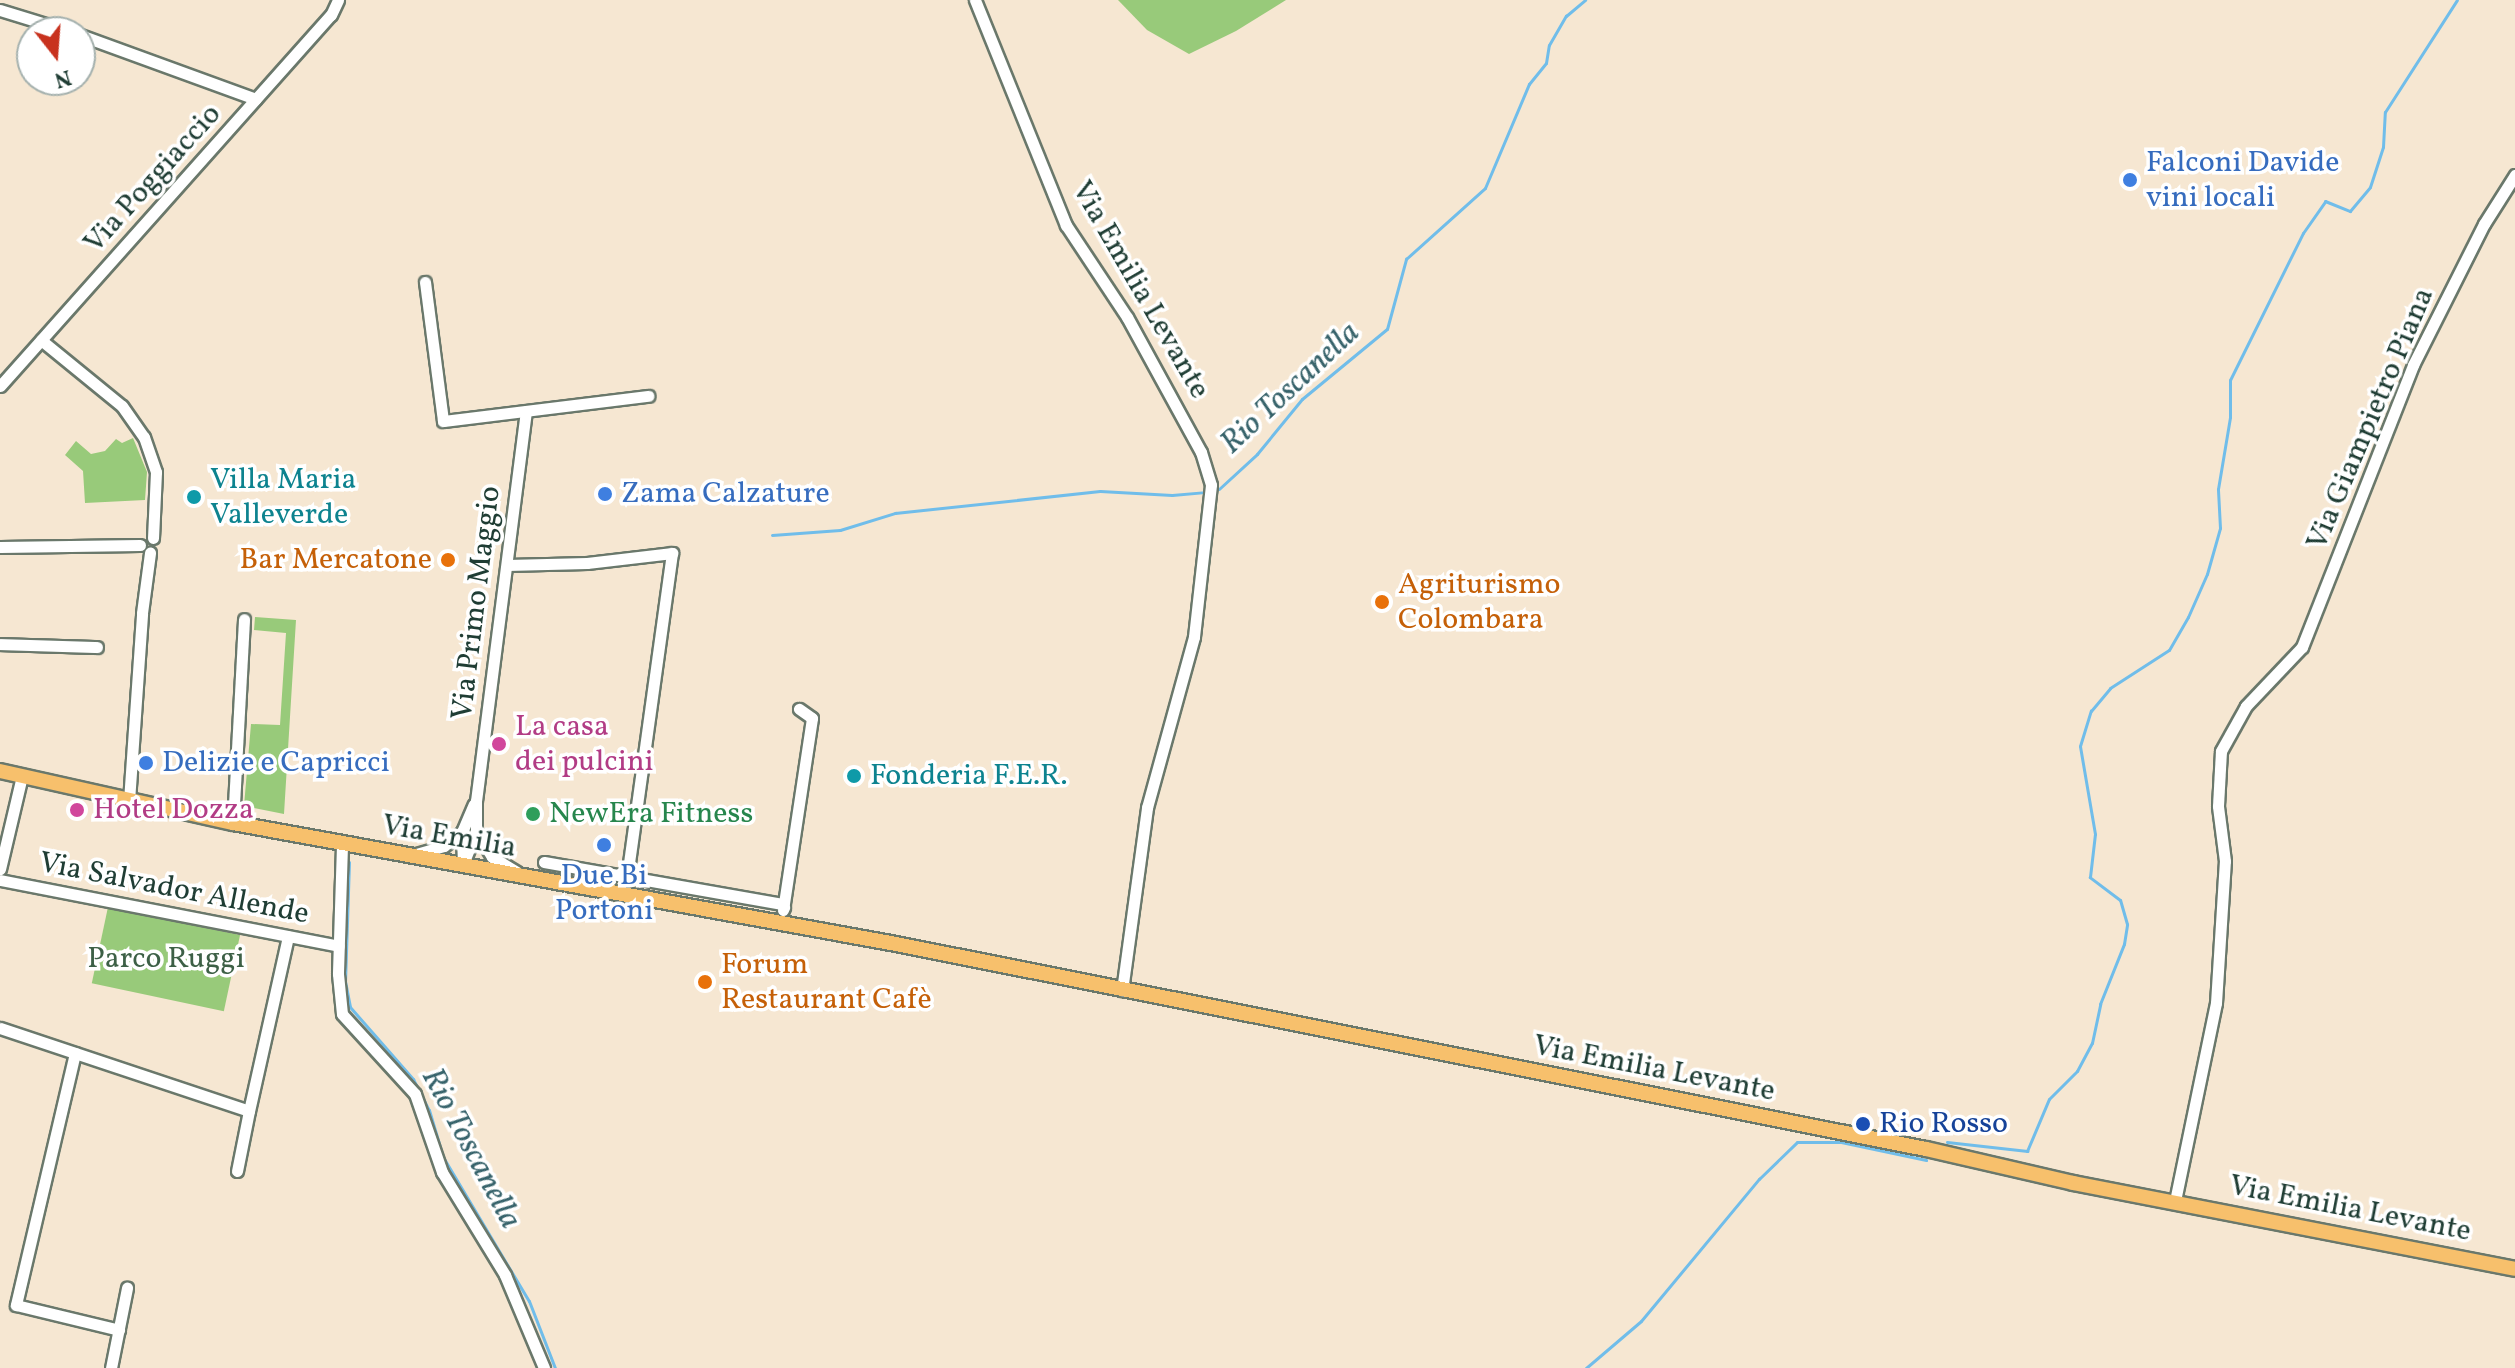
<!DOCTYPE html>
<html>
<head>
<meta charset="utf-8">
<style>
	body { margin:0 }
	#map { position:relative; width:2515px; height:1368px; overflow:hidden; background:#f6e7d2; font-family:Vollkorn,serif }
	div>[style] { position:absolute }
	.green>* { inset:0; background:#98ca7a; transform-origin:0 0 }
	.stream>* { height:3px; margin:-1.5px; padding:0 1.5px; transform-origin:1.5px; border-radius:1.5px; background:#70bdea }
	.roads { filter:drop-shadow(2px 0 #6a786b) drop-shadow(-2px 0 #6a786b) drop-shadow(0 2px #6a786b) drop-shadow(0 -2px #6a786b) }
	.minor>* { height:11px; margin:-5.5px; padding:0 5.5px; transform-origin:5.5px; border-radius:5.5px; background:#fff }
	.major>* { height:14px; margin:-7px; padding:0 7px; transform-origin:7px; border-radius:7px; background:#f7c06c }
	.dots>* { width:22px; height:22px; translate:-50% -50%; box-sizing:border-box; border:4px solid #fff; border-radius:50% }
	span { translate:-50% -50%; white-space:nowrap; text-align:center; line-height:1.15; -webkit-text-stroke:7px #fff; paint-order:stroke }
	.shop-label { font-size:30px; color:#366cbe }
	.left { translate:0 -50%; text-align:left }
	.street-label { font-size:30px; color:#1f3d34 }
	.culture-label { font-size:30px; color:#0d838f }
	.food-label { font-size:30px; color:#c56008 }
	.right { translate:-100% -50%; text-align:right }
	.hotel-label { font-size:30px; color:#b23c85 }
	.leisure-label { font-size:30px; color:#27864d }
	.park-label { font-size:30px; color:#3d6046 }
	.transit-label { font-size:30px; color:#164399 }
	.water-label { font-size:32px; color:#37636b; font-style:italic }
	.north { position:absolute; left:16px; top:16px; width:80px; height:80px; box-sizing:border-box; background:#fff; border:2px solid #a5b1ae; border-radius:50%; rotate:163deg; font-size:22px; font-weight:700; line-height:32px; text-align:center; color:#1f3d34 }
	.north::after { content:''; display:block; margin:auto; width:28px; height:36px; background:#c8321e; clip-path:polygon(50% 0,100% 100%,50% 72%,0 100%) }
</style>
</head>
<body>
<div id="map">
	<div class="green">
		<i style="clip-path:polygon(1118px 0,1286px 0,1236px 31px,1189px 54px,1147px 30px)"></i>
		<i style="clip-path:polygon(133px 438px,147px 472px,145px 500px,85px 503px,83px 471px,65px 455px,76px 441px,91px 454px,105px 451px,116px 439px,122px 443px)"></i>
		<i style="clip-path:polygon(255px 617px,296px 620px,284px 814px,244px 806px,251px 724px,280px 725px,286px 633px,254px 630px)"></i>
		<i style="left:108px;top:907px;width:135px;height:78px;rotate:12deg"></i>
	</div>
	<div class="stream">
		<i style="left:1219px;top:489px;width:52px;rotate:-42.6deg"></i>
		<i style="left:1257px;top:454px;width:71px;rotate:-50.7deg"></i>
		<i style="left:1302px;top:399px;width:110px;rotate:-39.5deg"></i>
		<i style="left:1387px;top:329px;width:73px;rotate:-74.8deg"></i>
		<i style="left:1406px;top:259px;width:106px;rotate:-41.9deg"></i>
		<i style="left:1485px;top:188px;width:113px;rotate:-67.1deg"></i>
		<i style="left:1529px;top:84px;width:27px;rotate:-51deg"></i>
		<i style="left:1546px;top:63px;width:18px;rotate:-81deg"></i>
		<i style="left:1549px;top:45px;width:34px;rotate:-60deg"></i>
		<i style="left:1566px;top:16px;width:25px;rotate:-40deg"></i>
		<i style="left:772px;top:535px;width:68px;rotate:-4.2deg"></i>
		<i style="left:840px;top:530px;width:58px;rotate:-17.2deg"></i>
		<i style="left:895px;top:513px;width:206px;rotate:-6.1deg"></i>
		<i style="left:1100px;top:491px;width:72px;rotate:3.2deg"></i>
		<i style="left:1172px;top:495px;width:33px;rotate:-5deg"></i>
		<i style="left:349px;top:862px;width:119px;rotate:91.9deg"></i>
		<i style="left:345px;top:981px;width:26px;rotate:79deg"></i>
		<i style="left:350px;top:1007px;width:96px;rotate:48.8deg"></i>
		<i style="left:413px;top:1079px;width:35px;rotate:63deg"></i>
		<i style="left:429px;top:1110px;width:49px;rotate:73.4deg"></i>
		<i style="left:443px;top:1157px;width:168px;rotate:59.2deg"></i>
		<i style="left:529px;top:1301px;width:72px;rotate:68.8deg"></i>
		<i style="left:1947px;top:1142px;width:81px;rotate:6.4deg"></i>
		<i style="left:2027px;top:1151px;width:56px;rotate:-67.1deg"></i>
		<i style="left:2049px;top:1099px;width:40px;rotate:-45deg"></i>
		<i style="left:2077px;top:1071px;width:32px;rotate:-62deg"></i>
		<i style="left:2092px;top:1043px;width:40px;rotate:-78deg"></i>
		<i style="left:2100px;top:1004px;width:65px;rotate:-68.2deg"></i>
		<i style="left:2124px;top:944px;width:20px;rotate:-81deg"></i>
		<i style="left:2127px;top:924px;width:25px;rotate:-106deg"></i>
		<i style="left:2120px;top:900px;width:38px;rotate:-143deg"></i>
		<i style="left:2090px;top:877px;width:43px;rotate:-83.4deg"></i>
		<i style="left:2095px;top:834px;width:89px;rotate:-99.7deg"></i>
		<i style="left:2080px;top:746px;width:37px;rotate:-73deg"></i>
		<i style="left:2091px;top:711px;width:30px;rotate:-50deg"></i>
		<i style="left:2110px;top:688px;width:70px;rotate:-32.8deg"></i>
		<i style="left:2169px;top:650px;width:38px;rotate:-60deg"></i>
		<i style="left:2188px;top:617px;width:47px;rotate:-66.2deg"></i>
		<i style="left:2207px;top:574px;width:48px;rotate:-74.2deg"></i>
		<i style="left:2220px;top:528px;width:39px;rotate:-93deg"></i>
		<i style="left:2218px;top:489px;width:73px;rotate:-80.5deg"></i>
		<i style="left:2230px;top:417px;width:37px;rotate:-90deg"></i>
		<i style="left:2230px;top:380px;width:164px;rotate:-63.6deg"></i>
		<i style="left:2303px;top:233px;width:39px;rotate:-55deg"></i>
		<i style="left:2325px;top:201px;width:27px;rotate:22deg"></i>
		<i style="left:2350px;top:211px;width:31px;rotate:-50deg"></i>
		<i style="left:2370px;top:187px;width:42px;rotate:-72deg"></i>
		<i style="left:2383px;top:147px;width:35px;rotate:-87deg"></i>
		<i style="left:2385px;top:112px;width:133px;rotate:-57.3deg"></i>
		<i style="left:1586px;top:1368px;width:72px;rotate:-40.5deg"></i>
		<i style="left:1641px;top:1321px;width:185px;rotate:-50.3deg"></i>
		<i style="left:1759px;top:1179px;width:53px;rotate:-44.2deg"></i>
		<i style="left:1797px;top:1142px;width:44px"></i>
		<i style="left:1841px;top:1142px;width:87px;rotate:12deg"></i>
	</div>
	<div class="roads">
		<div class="minor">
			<i style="left:975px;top:0;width:243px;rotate:68deg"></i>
			<i style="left:1066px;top:225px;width:110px;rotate:56.5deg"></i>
			<i style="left:1127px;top:317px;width:154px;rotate:61.3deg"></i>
			<i style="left:1201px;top:452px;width:34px;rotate:73deg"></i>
			<i style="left:1211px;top:485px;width:153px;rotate:96.4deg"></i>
			<i style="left:1194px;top:637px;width:177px;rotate:105.4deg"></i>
			<i style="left:1147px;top:808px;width:184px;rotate:97.8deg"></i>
			<i style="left:0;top:10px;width:75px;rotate:17deg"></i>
			<i style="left:80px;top:35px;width:187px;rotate:20deg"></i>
			<i style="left:425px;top:282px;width:140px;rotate:82.6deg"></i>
			<i style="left:443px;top:421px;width:207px;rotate:-7deg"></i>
			<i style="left:41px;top:340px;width:104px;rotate:39.2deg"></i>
			<i style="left:122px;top:406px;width:38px;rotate:55deg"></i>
			<i style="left:144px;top:437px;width:37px;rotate:71deg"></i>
			<i style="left:156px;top:472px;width:66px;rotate:92.6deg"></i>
			<i style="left:0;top:386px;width:497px;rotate:-48.3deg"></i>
			<i style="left:331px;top:15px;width:17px;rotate:-65deg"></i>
			<i style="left:0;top:547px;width:140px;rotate:-0.8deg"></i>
			<i style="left:507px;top:565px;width:80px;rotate:-1.4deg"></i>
			<i style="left:587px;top:563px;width:86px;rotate:-6.7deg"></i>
			<i style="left:672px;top:553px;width:327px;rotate:97.9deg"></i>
			<i style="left:0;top:644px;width:97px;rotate:1.8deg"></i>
			<i style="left:129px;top:801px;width:188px;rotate:-86deg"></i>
			<i style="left:142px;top:613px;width:61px;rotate:-82.4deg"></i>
			<i style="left:233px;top:823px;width:204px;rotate:-86.9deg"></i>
			<i style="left:477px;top:832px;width:29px;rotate:59deg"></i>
			<i style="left:492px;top:857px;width:29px;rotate:31deg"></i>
			<i style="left:342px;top:845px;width:129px;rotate:91.8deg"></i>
			<i style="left:338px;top:974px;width:40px;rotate:84.3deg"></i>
			<i style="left:342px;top:1014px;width:108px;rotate:47.6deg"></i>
			<i style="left:415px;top:1094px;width:83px;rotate:70.9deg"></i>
			<i style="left:442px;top:1172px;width:121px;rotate:58.5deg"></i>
			<i style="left:505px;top:1275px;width:101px;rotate:67.2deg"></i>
			<i style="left:416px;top:854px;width:29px;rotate:-16deg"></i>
			<i style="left:444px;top:846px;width:23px;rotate:-38deg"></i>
			<i style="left:544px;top:862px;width:242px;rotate:10deg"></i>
			<i style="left:782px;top:904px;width:4px;rotate:56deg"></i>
			<i style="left:463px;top:864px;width:35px;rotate:-68deg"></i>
			<i style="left:476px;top:831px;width:30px;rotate:-90deg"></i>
			<i style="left:476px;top:801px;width:393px;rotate:-82.7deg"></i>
			<i style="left:463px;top:864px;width:32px;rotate:-92deg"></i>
			<i style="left:462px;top:832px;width:30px;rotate:-67deg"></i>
			<i style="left:0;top:869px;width:96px;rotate:-76.7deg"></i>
			<i style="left:0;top:880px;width:345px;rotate:11deg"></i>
			<i style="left:783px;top:910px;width:194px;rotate:-81.4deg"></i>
			<i style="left:812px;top:718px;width:16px;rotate:-145deg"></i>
			<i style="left:0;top:1028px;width:262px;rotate:18.4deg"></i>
			<i style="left:249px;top:1111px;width:179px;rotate:-77.4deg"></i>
			<i style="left:75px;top:1053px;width:259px;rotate:103.2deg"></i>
			<i style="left:16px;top:1305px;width:106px;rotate:13.6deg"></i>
			<i style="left:237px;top:1171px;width:61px;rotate:-78.7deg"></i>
			<i style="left:2175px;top:1201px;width:202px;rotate:-78.3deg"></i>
			<i style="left:2216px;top:1003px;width:142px;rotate:-86.4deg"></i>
			<i style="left:2225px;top:861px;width:55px;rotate:-97.3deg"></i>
			<i style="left:2218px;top:806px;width:55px;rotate:-86.9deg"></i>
			<i style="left:2221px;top:751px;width:51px;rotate:-60.9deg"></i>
			<i style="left:2246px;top:706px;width:81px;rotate:-46.5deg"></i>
			<i style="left:2302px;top:647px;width:303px;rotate:-68.5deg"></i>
			<i style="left:2413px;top:365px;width:158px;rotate:-63.3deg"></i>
			<i style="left:2484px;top:224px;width:58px;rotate:-57.7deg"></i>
			<i style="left:111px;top:1368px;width:82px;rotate:-78.7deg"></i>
		</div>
		<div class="major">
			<i style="left:0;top:771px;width:239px;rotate:12.6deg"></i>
			<i style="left:233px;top:823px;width:669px;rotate:10.34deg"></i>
			<i style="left:891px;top:943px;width:1055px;rotate:11.26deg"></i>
			<i style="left:1926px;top:1149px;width:151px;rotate:13deg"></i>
			<i style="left:2073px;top:1183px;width:450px;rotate:11deg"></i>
		</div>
	</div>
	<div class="dots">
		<i style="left:2130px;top:180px;background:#3f7fe0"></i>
		<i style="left:605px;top:494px;background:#3f7fe0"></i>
		<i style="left:194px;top:497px;background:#0f9aa8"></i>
		<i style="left:448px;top:560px;background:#e8710a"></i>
		<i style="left:1382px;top:602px;background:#e8710a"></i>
		<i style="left:499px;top:744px;background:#d1479c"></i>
		<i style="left:146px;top:763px;background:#3f7fe0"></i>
		<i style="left:854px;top:776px;background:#0f9aa8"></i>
		<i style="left:77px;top:810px;background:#d1479c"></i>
		<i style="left:533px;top:814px;background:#2e9e5b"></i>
		<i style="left:604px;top:845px;background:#3f7fe0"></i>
		<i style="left:705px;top:982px;background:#e8710a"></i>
		<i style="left:1863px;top:1124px;background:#1a4fb4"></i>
	</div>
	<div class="shop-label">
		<span class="left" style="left:2146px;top:180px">Falconi Davide<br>vini locali</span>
		<span class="left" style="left:621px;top:494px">Zama Calzature</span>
		<span class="left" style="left:162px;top:763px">Delizie e Capricci</span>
		<span style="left:604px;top:893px">Due Bi<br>Portoni</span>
	</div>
	<div class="street-label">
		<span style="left:153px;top:179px;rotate:-48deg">Via Poggiaccio</span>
		<span style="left:1140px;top:290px;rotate:60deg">Via Emilia Levante</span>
		<span style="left:2371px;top:419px;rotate:-67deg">Via Giampietro Piana</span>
		<span style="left:477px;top:603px;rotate:-83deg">Via Primo Maggio</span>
		<span style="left:449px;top:837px;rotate:10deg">Via Emilia</span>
		<span style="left:174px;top:889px;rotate:11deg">Via Salvador Allende</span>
		<span style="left:1654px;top:1069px;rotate:11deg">Via Emilia Levante</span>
		<span style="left:2350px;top:1209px;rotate:11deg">Via Emilia Levante</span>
	</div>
	<div class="culture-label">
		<span class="left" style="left:210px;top:497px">Villa Maria<br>Valleverde</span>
		<span class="left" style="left:870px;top:776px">Fonderia F.E.R.</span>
	</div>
	<div class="food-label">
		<span class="right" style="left:432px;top:560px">Bar Mercatone</span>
		<span class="left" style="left:1398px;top:602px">Agriturismo<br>Colombara</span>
		<span class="left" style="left:721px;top:982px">Forum<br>Restaurant Cafè</span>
	</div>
	<div class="hotel-label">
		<span class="left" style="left:515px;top:744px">La casa<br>dei pulcini</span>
		<span class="left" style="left:93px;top:810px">Hotel Dozza</span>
	</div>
	<div class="leisure-label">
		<span class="left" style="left:549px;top:814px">NewEra Fitness</span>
	</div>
	<div class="park-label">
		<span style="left:166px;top:959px">Parco Ruggi</span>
	</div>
	<div class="transit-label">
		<span class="left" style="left:1879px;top:1124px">Rio Rosso</span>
	</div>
	<div class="water-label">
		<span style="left:1291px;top:389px;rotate:-43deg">Rio Toscanella</span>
		<span style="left:470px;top:1149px;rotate:62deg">Rio Toscanella</span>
	</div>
	<div class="north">N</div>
</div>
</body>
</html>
